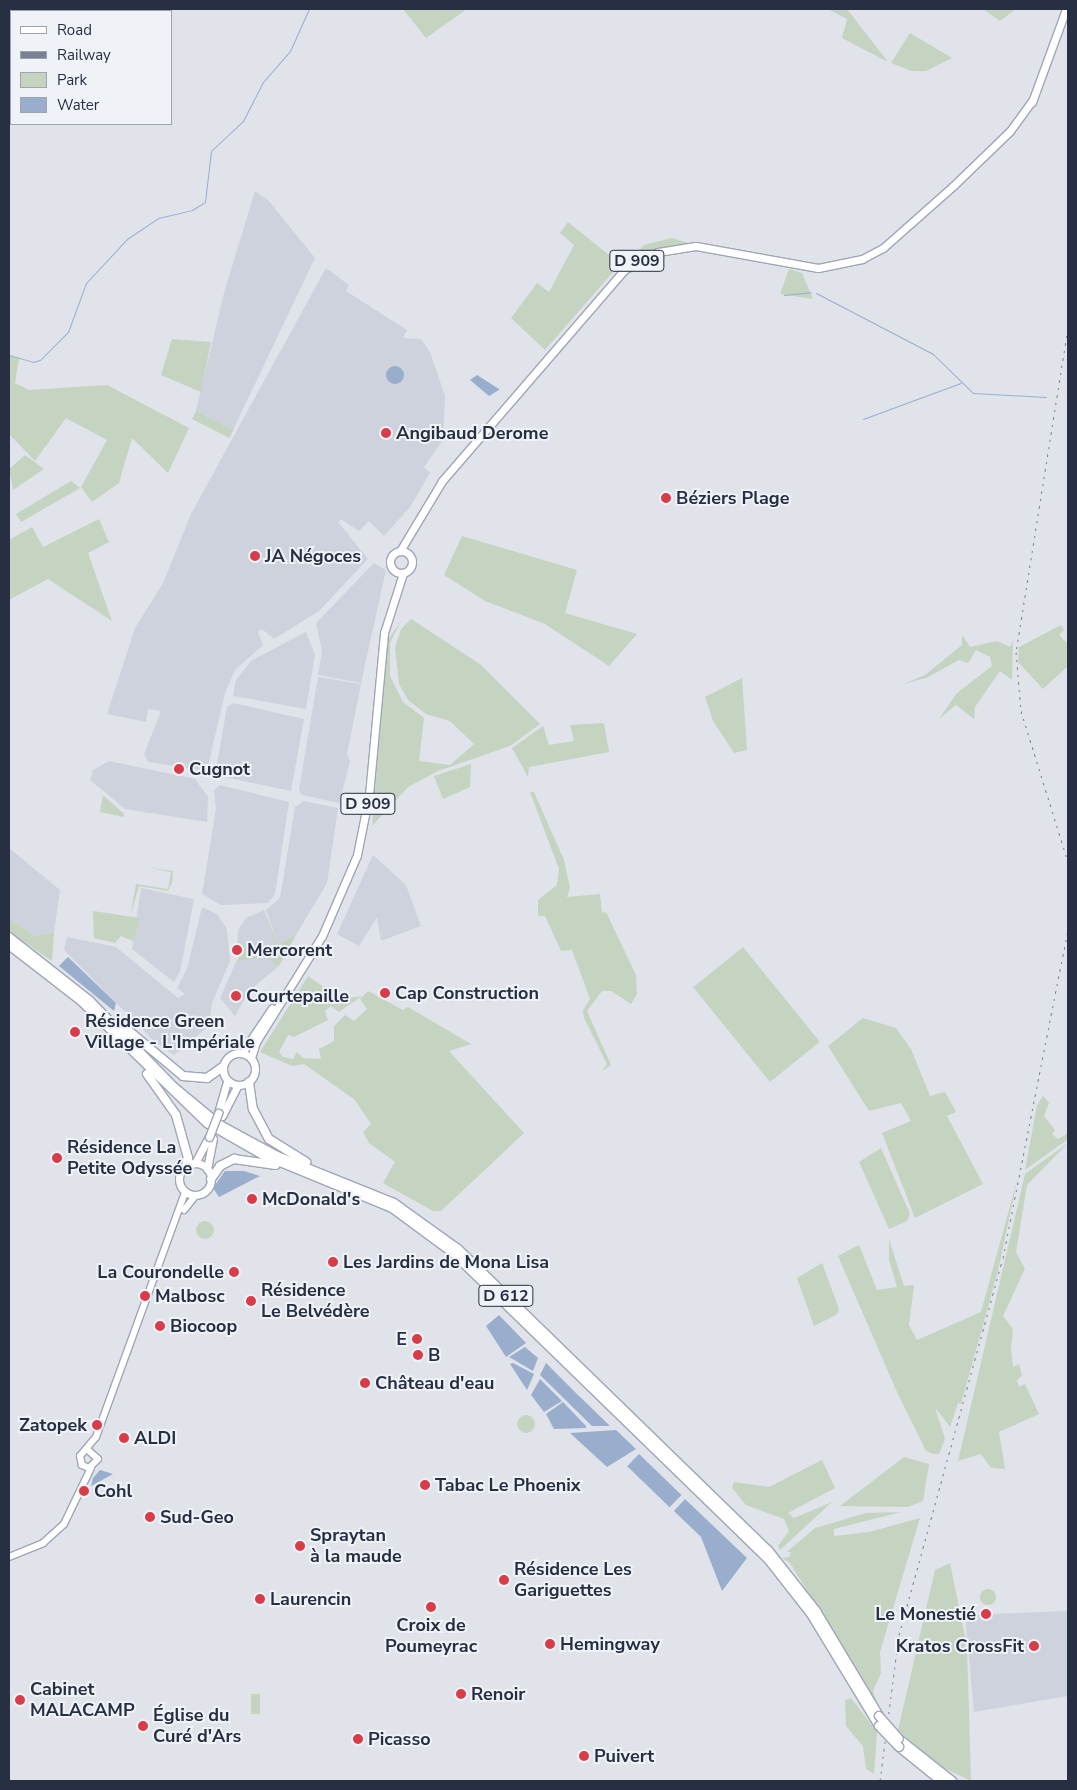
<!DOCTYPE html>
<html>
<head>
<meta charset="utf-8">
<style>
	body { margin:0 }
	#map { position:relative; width:1077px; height:1790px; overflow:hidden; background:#e0e3ea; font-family:"Nunito Sans",sans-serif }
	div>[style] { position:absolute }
	.built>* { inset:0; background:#cdd2dc }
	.green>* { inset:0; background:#c4d4c0; transform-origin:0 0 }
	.round { border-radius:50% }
	.water>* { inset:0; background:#98aecc; transform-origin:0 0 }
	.stream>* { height:1px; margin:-0.5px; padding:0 0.5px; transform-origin:0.5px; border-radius:0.5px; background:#98aecc }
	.roads { filter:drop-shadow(1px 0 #9ea6b6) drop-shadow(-1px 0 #9ea6b6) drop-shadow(0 1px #9ea6b6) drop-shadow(0 -1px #9ea6b6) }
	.secondary>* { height:6px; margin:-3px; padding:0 3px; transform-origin:3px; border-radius:3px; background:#fff }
	.primary>* { height:7px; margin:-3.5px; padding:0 3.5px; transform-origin:3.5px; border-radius:3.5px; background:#fff }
	.primary>.ring { margin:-3.5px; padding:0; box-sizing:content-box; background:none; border:7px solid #fff; border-radius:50% }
	.trunk>* { height:8px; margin:-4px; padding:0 4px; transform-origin:4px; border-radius:4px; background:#fff }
	.rail>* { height:1px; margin-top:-0.5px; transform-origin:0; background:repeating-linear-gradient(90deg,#788194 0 2.5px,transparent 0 7.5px) }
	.bridges { filter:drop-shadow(1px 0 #9ea6b6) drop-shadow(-1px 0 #9ea6b6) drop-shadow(0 1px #9ea6b6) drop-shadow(0 -1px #9ea6b6) }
	.primary-bridge>* { height:7px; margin:-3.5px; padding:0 3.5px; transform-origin:3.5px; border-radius:3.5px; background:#fff }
	.trunk-bridge>* { height:8px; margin:-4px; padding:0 4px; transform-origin:4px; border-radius:4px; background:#fff }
	.dots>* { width:14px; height:14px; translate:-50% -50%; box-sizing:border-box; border:2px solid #eff2f7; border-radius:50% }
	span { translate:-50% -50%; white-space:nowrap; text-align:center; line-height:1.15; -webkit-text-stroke:4px #eff2f7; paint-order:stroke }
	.shield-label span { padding:1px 4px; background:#eff2f7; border:1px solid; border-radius:4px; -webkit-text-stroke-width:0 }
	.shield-label { font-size:16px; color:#272f42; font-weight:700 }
	.poi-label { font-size:18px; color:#272f42; font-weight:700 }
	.left { translate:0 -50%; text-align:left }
	.right { translate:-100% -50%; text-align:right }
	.frame { position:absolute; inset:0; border:10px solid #272f42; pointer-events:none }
	.legend { position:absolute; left:10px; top:10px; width:162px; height:115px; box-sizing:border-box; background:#eff2f7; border:1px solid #9fa4af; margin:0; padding:6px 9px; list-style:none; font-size:15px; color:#272f42 }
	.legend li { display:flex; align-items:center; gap:10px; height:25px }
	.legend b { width:25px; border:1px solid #9fa4af }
</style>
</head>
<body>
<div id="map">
	<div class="built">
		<i style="clip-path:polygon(255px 191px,268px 200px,315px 258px,233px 430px,196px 411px,224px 293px)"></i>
		<i style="clip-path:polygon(326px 268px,349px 285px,346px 291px,407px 330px,403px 338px,421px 339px,430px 352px,445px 396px,443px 440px,424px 467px,430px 473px,410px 507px,384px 536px,369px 521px,359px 531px,341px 519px,338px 522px,368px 559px,319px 611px,274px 639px,262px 629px,258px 632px,263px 645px,235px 670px,225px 693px,207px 771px,148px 762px,144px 754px,161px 711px,148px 709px,146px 722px,107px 714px,135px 628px,163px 583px,191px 514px)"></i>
		<i style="clip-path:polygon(374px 563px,386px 570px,361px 683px,318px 675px,322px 651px,316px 623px)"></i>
		<i style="clip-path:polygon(306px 632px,315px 655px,306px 709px,233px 696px,236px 680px,252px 660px)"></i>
		<i style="clip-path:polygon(318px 677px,361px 684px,347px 754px,350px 762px,339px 803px,302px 795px,299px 790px)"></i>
		<i style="clip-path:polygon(233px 703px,304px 719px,291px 791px,215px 775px,227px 707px)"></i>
		<i style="clip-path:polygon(109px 761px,195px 779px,208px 797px,207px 822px,125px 809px,90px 780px,93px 770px)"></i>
		<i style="clip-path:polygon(220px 785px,289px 802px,275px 894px,268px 903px,221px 905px,202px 894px,216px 809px,214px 790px)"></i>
		<i style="clip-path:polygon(304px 801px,338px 808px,327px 883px,296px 935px,278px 944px,266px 910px,280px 898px,295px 807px)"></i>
		<i style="clip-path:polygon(9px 848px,60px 890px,54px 932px,35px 936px,9px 918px)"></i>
		<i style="clip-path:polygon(373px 855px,406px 885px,421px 926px,381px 941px,377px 917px,359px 946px,337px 934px)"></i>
		<i style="clip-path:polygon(141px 888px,194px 899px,180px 972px,174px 982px,132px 949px)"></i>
		<i style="clip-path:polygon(202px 907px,217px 914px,227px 929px,230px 961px,212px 1003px,209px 1026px,174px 1055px,155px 1042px,64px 950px,67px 937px,116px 947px,178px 998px,185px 994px,177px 988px,187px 969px)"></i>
		<i style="clip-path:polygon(264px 910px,276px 945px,265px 949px,237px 945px,238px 930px,246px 918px)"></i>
		<i style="clip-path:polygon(264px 957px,279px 966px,249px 991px,235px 1016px,220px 998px,236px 962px)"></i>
		<i style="clip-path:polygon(1068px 1611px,1068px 1696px,974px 1712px,965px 1615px)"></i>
	</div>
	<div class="green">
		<i style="clip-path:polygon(403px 9px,467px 9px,426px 38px)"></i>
		<i style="clip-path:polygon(828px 9px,847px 9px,888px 62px,842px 38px,847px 19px)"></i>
		<i style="clip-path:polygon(983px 9px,1016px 9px,1000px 21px)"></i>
		<i style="clip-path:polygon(910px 33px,947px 55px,952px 58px,926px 71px,911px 71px,891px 63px)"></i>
		<i style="clip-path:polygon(568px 222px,620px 264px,545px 350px,511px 318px,537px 283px,549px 292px,574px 245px,560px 233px)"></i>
		<i style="clip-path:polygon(672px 238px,692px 244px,665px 247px,628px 263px,644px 245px)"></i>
		<i style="clip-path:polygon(789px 269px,802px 273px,813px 299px,780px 294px)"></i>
		<i style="clip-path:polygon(172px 339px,211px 342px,201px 392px,161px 375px)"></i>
		<i style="clip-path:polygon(9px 355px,19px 358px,15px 383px,29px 390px,107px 385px,189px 428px,168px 473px,132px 438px,119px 483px,92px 502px,81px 487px,107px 440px,66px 418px,35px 461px,9px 434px)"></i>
		<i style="left:196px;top:411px;width:42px;height:9px;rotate:27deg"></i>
		<i style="clip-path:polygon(25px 455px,44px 469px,13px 490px,9px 469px)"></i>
		<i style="clip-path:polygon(71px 481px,80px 488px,21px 522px,16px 514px)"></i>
		<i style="clip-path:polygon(99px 519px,109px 542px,88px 553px,112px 621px,48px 579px,9px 600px,9px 540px,32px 527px,43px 547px)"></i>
		<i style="clip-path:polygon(462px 536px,577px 570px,565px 613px,637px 634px,609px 666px,545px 624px,485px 601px,444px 575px)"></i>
		<i style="clip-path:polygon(411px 619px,480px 664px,540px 724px,510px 746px,438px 771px,408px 787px,372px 826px,387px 641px,401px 621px,390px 643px,390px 676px,403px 702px,424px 718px,419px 761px,450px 765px,474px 744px,450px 721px,426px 714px,408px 700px,399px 684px,395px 648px,401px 629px)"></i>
		<i style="clip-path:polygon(1061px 625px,1064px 630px,1059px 635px,1068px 644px,1068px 666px,1043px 689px,1018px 662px,1019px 647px)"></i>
		<i style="clip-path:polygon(962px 635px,970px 647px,997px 641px,1010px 647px,1013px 641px,1012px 680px,1000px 671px,975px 707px,974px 719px,956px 705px,939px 719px,957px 693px,992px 666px,990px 657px,976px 650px,968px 663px,959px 660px,926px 678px,903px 684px,925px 675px,962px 645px)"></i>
		<i style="clip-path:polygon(742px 678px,747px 750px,734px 753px,713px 721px,705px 697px)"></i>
		<i style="clip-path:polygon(604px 723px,609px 752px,529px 767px,528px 777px,512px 748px,543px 726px,549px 745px,574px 741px,570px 725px)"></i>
		<i style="clip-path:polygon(471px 764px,470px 787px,443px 799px,434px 776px)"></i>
		<i style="clip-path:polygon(530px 792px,534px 792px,564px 860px,570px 888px,567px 897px,600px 894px,602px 913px,606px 912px,636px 975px,637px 994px,631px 1004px,611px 991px,602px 991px,587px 1011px,611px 1065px,602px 1071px,607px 1064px,584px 1018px,583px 1010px,590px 999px,572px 950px,561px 951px,545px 916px,538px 916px,538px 900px,557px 885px,559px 869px)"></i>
		<i style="clip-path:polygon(103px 795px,124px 814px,124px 817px,100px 812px)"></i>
		<i style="clip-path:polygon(149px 868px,173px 871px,172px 883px,168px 891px,139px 886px,130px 917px,136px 884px,168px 889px,171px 872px)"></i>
		<i style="clip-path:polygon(264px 910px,278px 944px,296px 935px,279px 966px,264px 957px,236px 962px,242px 953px,237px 945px,265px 949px,276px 945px)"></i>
		<i style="clip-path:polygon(93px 911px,140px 918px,133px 941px,121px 936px,115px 943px,94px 938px)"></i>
		<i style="clip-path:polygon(9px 918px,35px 936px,54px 932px,52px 961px,9px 932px)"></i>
		<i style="left:743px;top:947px;width:122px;height:64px;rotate:51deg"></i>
		<i style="clip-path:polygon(308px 976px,341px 999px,362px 996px,339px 1012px,331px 1006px,325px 1011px,328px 1020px,294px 1037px,288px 1035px,279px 1052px,283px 1057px,293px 1059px,297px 1052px,303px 1058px,321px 1059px,319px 1049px,334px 1041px,334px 1026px,345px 1015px,354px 1021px,367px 1009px,360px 999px,368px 991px,403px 1010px,408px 1007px,471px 1044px,449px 1051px,524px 1133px,441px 1211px,433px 1211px,383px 1183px,395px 1162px,369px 1143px,363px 1132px,371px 1124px,355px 1100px,304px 1064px,292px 1066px,260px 1052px)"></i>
		<i style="clip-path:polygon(863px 1018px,896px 1028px,911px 1049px,930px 1096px,945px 1092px,956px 1112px,947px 1116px,983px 1184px,915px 1218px,882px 1133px,911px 1121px,901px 1103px,869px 1111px,828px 1046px)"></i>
		<i style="clip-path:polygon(1043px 1096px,1049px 1103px,1044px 1116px,1055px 1130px,1052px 1134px,1058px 1139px,1068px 1133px,1068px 1139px,1025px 1170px,1037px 1105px)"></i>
		<i style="clip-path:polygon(1068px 1143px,1027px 1185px,1016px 1252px,1025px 1269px,1003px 1316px,1013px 1329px,1011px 1349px,1013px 1367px,1019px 1364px,1022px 1376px,1017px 1380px,1019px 1387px,1025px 1384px,1039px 1414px,999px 1432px,1005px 1469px,991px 1468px,981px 1454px,958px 1461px,1025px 1174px)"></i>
		<i style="clip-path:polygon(881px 1148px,910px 1214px,907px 1221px,889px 1229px,859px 1162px)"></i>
		<i style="clip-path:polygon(1018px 1177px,998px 1271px,961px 1404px,958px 1403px,950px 1427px,935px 1407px,945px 1439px,939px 1454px,933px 1454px,926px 1451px,896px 1390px,838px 1256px,859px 1245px,877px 1290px,897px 1287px,889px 1260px,889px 1239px,904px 1286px,914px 1285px,909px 1325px,917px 1340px,981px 1312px)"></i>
		<i class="round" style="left:196px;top:1221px;width:18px;height:18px"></i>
		<i style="clip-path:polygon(822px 1263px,839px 1309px,836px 1315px,814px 1326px,797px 1278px)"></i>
		<i class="round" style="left:517px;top:1415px;width:18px;height:18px"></i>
		<i style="clip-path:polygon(904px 1457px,929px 1464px,923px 1501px,908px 1507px,840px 1506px)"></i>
		<i style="clip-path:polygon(822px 1460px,835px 1488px,788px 1513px,794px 1518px,832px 1502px,780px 1550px,778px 1546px,789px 1531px,784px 1519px,746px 1505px,732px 1488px,734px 1482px,769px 1487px)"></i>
		<i style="clip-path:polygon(901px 1512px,834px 1529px,834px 1536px,869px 1532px,920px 1518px,880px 1652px,881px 1673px,873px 1691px,878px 1706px,790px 1563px,782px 1558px,789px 1557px,791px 1552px,787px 1552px,815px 1528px,866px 1513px)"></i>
		<i style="clip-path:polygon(950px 1563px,967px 1646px,971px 1781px,938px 1765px,898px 1730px,935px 1570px)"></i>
		<i class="round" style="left:980px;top:1589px;width:16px;height:16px"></i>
		<i style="left:251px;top:1694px;width:9px;height:20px"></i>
		<i style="clip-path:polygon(851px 1698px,877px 1732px,874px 1774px,866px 1769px,863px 1746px,846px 1726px,845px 1700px)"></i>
	</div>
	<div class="water">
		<i class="round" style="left:386px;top:366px;width:18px;height:18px"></i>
		<i style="clip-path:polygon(477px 375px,499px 389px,499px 390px,489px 396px,470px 380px)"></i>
		<i style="clip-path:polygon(68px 957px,116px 1003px,114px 1011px,59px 966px)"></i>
		<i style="clip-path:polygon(225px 1171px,244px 1171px,260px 1176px,219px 1197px,213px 1188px)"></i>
		<i style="clip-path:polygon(499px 1315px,526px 1343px,506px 1357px,486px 1326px)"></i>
		<i style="clip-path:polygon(525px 1347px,538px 1358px,533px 1371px,509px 1357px)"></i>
		<i style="clip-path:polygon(513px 1363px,534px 1374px,527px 1390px,510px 1364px)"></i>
		<i style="clip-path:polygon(546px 1363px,576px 1393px,610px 1426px,592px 1426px,540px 1375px)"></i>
		<i style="clip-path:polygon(540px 1379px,562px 1401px,544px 1412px,531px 1395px)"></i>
		<i style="clip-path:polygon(563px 1402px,586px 1426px,586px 1428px,554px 1429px,546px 1414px)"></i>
		<i style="clip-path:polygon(616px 1430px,636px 1449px,607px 1467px,570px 1433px)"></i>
		<i style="left:639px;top:1454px;width:59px;height:17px;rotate:44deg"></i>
		<i style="clip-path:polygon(100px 1470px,113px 1474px,91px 1486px,93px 1478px)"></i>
		<i style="clip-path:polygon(685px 1499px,747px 1558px,722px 1591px,701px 1537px,674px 1511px)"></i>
	</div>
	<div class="stream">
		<i style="left:816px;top:293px;width:132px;rotate:27.5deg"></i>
		<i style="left:933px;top:354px;width:56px;rotate:44.3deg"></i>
		<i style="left:973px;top:393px;width:73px;rotate:3.1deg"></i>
		<i style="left:784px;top:295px;width:27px;rotate:-6deg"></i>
		<i style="left:9px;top:355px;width:25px;rotate:16deg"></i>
		<i style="left:33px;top:362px;width:7px;rotate:-16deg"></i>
		<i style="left:40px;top:360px;width:40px;rotate:-45deg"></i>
		<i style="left:68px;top:332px;width:52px;rotate:-69.8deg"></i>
		<i style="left:86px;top:283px;width:60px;rotate:-47deg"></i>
		<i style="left:127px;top:239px;width:37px;rotate:-34deg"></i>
		<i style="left:158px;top:218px;width:35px;rotate:-13deg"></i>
		<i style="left:192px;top:210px;width:15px;rotate:-32deg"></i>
		<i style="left:205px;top:202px;width:51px;rotate:-83.3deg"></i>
		<i style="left:211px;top:151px;width:44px;rotate:-43.2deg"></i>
		<i style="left:243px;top:121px;width:44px;rotate:-62.9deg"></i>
		<i style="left:263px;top:82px;width:41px;rotate:-48.9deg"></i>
		<i style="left:290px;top:51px;width:46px;rotate:-65.7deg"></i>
		<i style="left:863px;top:419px;width:104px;rotate:-20.2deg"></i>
	</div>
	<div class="roads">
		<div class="secondary">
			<i style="left:184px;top:1210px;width:19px;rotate:-51deg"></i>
			<i style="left:88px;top:1450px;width:13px;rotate:42deg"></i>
			<i style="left:98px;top:1459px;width:13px;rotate:135deg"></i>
			<i style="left:89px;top:1468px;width:8px;rotate:-157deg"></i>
			<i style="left:82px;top:1465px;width:9px;rotate:-103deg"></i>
			<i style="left:80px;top:1456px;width:25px;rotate:-50deg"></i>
			<i style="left:96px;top:1437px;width:261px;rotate:-70deg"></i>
			<i style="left:9px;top:1557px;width:37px;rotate:-22deg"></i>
			<i style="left:43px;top:1543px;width:28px;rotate:-42deg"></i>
			<i style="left:64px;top:1524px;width:62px;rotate:-64.3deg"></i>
		</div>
		<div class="primary">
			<i style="left:1032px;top:102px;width:99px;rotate:-69.9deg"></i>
			<i class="ring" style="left:390px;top:551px;width:15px;height:15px"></i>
			<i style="left:400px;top:551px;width:82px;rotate:-59deg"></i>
			<i style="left:442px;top:481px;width:279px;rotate:-49.2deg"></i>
			<i style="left:624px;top:270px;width:38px;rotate:-28deg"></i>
			<i style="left:658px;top:252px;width:38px;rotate:-9deg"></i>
			<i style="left:696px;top:246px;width:124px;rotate:10.2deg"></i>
			<i style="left:818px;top:268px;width:45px;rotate:-11.6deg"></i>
			<i style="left:862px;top:259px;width:24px;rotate:-28deg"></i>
			<i style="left:883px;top:248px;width:94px;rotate:-41.5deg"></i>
			<i style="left:953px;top:186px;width:79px;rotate:-44deg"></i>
			<i style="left:1010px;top:131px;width:39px;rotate:-54deg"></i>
			<i class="ring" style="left:223px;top:1053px;width:25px;height:25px"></i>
			<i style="left:242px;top:1053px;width:54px;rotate:-56.3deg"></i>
			<i style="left:251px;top:1058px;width:17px;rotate:-73deg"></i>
			<i style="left:256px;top:1042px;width:125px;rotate:-58.1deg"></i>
			<i style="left:322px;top:936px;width:88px;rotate:-66.6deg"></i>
			<i style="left:357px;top:855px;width:61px;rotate:-78.7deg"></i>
			<i style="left:369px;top:795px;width:163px;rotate:-84.7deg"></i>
			<i style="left:384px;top:633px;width:63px;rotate:-72.4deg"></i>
			<i style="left:218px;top:1113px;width:33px;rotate:-74deg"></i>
			<i style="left:222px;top:1116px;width:35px;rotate:-63deg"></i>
			<i style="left:195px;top:1163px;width:30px;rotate:-62deg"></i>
			<i class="ring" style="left:179px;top:1163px;width:25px;height:25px"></i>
			<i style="left:207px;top:1169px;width:31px;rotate:-79deg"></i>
		</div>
		<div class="trunk">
			<i style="left:9px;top:937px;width:102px;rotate:38.2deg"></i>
			<i style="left:89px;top:1000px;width:122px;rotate:45.7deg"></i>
			<i style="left:174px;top:1087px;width:60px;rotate:39.6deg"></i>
			<i style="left:220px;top:1125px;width:65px;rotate:28.5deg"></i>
			<i style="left:277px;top:1156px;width:126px;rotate:21.9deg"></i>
			<i style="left:394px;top:1203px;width:79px;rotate:35.7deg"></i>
			<i style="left:458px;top:1249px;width:432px;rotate:44.2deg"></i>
			<i style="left:768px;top:1550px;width:78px;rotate:51.8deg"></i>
			<i style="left:816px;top:1611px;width:122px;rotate:59deg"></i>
			<i style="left:9px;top:945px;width:90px;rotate:37.8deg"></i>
			<i style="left:80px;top:1000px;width:177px;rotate:44.1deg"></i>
			<i style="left:207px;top:1123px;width:64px;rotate:29.7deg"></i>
			<i style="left:263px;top:1155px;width:139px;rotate:22.3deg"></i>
			<i style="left:392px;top:1208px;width:74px;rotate:36.3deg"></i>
			<i style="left:452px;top:1252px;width:441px;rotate:44.2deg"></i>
			<i style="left:768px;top:1559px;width:70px;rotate:52deg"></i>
			<i style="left:811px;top:1614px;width:131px;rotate:58.7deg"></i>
			<i style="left:117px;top:1021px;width:86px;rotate:39.8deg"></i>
			<i style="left:183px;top:1076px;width:24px;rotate:5deg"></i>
			<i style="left:207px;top:1078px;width:19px;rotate:-35deg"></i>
			<i style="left:147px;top:1074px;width:50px;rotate:54.7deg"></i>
			<i style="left:176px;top:1115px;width:45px;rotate:74.4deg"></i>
			<i style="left:188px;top:1158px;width:8px;rotate:104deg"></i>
			<i style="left:249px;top:1082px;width:27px;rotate:82deg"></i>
			<i style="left:253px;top:1109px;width:34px;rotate:62deg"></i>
			<i style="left:269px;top:1139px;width:44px;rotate:31.9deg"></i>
			<i style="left:211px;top:1179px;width:16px;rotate:-55deg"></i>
			<i style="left:220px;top:1166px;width:16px;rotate:-27deg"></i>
			<i style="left:234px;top:1159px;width:42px;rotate:8.1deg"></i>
			<i style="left:899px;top:1739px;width:68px;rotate:38.4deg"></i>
			<i style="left:899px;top:1747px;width:54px;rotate:39deg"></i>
		</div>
	</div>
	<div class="rail">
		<i style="left:1068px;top:328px;width:328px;rotate:99.1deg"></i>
		<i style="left:1016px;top:652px;width:59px;rotate:85.2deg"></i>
		<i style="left:1021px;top:711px;width:158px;rotate:72.7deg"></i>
		<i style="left:880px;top:1781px;width:147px;rotate:-82.6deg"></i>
		<i style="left:899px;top:1635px;width:391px;rotate:-74.6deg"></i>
		<i style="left:1003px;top:1258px;width:334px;rotate:-78.8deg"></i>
	</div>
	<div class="bridges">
		<div class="primary-bridge">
			<i style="left:209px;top:1137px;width:26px;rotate:-69deg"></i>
		</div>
		<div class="trunk-bridge">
			<i style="left:879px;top:1716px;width:30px;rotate:49deg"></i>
			<i style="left:879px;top:1726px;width:29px;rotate:46deg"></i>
		</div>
	</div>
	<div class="dots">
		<i style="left:386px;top:433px;background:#d83c49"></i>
		<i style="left:666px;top:498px;background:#d83c49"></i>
		<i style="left:255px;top:556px;background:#d83c49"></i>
		<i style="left:179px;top:769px;background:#d83c49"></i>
		<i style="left:237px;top:950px;background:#d83c49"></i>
		<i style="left:385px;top:993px;background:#d83c49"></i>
		<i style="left:236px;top:996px;background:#d83c49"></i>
		<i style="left:75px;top:1032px;background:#d83c49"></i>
		<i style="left:57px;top:1158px;background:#d83c49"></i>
		<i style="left:252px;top:1199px;background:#d83c49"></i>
		<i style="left:333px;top:1262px;background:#d83c49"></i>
		<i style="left:234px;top:1272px;background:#d83c49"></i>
		<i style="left:145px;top:1296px;background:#d83c49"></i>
		<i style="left:251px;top:1301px;background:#d83c49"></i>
		<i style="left:160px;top:1326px;background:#d83c49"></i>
		<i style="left:417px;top:1339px;background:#d83c49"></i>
		<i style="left:418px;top:1355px;background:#d83c49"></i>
		<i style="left:365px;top:1383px;background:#d83c49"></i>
		<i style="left:97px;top:1425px;background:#d83c49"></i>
		<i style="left:124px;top:1438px;background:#d83c49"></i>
		<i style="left:425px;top:1485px;background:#d83c49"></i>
		<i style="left:84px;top:1491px;background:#d83c49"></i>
		<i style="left:150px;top:1517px;background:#d83c49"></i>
		<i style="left:300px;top:1546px;background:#d83c49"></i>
		<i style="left:504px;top:1580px;background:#d83c49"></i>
		<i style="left:260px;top:1599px;background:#d83c49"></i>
		<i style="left:431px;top:1607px;background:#d83c49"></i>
		<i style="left:986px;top:1614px;background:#d83c49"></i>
		<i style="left:550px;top:1644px;background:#d83c49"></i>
		<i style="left:1034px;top:1646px;background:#d83c49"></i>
		<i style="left:461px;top:1694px;background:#d83c49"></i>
		<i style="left:20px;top:1700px;background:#d83c49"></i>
		<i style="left:143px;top:1726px;background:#d83c49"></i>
		<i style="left:358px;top:1739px;background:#d83c49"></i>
		<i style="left:584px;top:1756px;background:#d83c49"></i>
	</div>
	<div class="shield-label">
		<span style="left:637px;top:261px">D 909</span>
		<span style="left:368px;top:804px">D 909</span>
		<span style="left:506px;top:1296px">D 612</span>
	</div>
	<div class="poi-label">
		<span class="left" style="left:396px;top:433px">Angibaud Derome</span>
		<span class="left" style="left:676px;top:498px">Béziers Plage</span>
		<span class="left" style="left:265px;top:556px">JA Négoces</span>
		<span class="left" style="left:189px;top:769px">Cugnot</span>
		<span class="left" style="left:247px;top:950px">Mercorent</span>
		<span class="left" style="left:395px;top:993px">Cap Construction</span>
		<span class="left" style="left:246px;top:996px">Courtepaille</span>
		<span class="left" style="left:85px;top:1032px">Résidence Green<br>Village - L'Impériale</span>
		<span class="left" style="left:67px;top:1158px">Résidence La<br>Petite Odyssée</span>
		<span class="left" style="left:262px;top:1199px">McDonald's</span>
		<span class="left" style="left:343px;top:1262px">Les Jardins de Mona Lisa</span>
		<span class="right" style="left:224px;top:1272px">La Courondelle</span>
		<span class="left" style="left:261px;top:1301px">Résidence<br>Le Belvédère</span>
		<span class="left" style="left:155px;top:1296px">Malbosc</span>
		<span class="left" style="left:170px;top:1326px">Biocoop</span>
		<span class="right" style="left:407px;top:1339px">E</span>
		<span class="left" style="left:428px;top:1355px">B</span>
		<span class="left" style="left:375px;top:1383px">Château d'eau</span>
		<span class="right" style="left:87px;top:1425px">Zatopek</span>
		<span class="left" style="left:134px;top:1438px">ALDI</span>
		<span class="left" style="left:435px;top:1485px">Tabac Le Phoenix</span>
		<span class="left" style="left:94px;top:1491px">Cohl</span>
		<span class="left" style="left:160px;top:1517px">Sud-Geo</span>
		<span class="left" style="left:310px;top:1546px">Spraytan<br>à la maude</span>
		<span class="left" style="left:514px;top:1580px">Résidence Les<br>Gariguettes</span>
		<span class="left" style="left:270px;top:1599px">Laurencin</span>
		<span class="right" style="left:976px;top:1614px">Le Monestié</span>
		<span style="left:431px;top:1636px">Croix de<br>Poumeyrac</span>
		<span class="left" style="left:560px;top:1644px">Hemingway</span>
		<span class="right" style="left:1024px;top:1646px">Kratos CrossFit</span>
		<span class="left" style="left:30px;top:1700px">Cabinet<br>MALACAMP</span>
		<span class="left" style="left:471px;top:1694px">Renoir</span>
		<span class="left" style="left:153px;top:1726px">Église du<br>Curé d'Ars</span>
		<span class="left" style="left:368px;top:1739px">Picasso</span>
		<span class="left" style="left:594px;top:1756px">Puivert</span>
	</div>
	<div class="frame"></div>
	<ul class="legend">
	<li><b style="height:6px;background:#fff"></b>Road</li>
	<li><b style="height:6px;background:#788194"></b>Railway</li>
	<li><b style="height:14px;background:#c4d4c0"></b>Park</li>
	<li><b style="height:14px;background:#98aecc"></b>Water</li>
	</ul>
</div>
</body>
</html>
